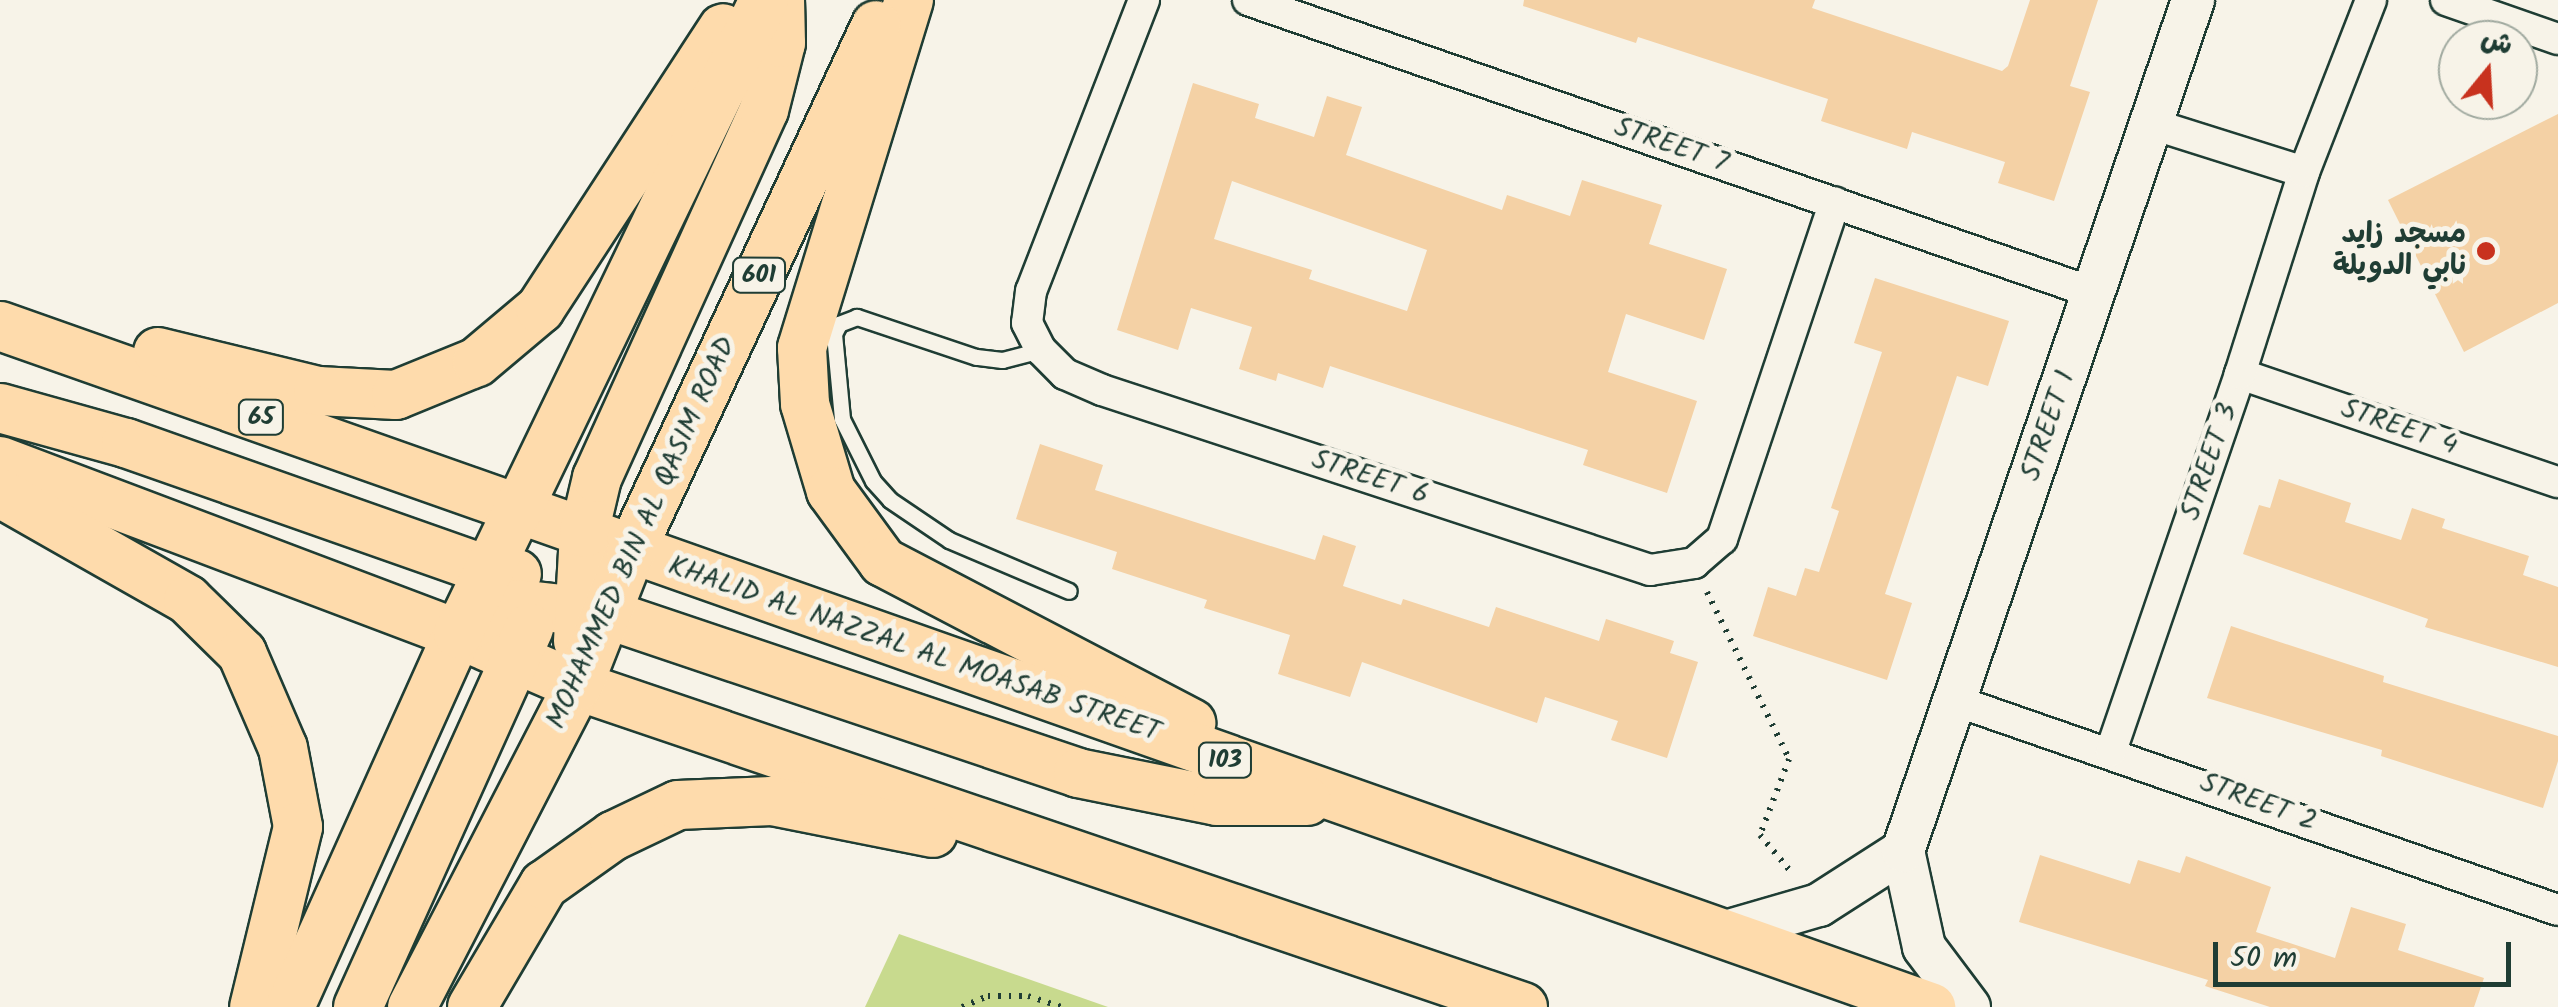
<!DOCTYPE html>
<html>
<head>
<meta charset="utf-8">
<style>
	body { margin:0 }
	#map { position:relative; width:2558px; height:1007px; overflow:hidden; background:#f7f3e8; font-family:Kalam,"Playpen Sans Arabic",sans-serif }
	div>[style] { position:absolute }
	.green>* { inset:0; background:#c8da8e }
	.building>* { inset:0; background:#f4d1a5 }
	.path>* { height:6px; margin-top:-3px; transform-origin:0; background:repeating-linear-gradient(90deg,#1f3d34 0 2.5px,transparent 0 10.5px) }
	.roads { filter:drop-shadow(2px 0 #1f3d34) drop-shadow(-2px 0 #1f3d34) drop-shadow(0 2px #1f3d34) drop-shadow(0 -2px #1f3d34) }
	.lane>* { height:15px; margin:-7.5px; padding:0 7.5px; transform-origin:7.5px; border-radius:7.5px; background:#f7f3e8 }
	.street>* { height:30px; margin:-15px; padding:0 15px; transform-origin:15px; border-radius:15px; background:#f7f3e8 }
	.secondary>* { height:42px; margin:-21px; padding:0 21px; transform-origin:21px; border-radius:21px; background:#f7f3e8 }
	.primary>* { height:48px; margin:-24px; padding:0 24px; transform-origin:24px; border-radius:24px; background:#fedbac }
	.dots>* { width:28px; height:28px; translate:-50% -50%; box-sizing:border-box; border:5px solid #f7f3e8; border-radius:50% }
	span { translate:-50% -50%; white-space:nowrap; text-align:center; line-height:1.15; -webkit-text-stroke:10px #f7f3e8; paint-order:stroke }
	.shield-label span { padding:2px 8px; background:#f7f3e8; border:2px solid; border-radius:8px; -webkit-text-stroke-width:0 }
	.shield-label { font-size:25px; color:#1f3d34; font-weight:700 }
	.street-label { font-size:28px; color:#1f3d34 }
	.poi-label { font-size:28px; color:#1f3d34; font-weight:700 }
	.right { translate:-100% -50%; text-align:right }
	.north { position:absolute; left:2438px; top:20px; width:100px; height:100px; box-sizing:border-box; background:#f7f3e8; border:2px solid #a1aaa0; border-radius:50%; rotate:18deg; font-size:28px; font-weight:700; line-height:40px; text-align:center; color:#1f3d34 }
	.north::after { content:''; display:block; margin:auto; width:35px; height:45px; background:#c8321e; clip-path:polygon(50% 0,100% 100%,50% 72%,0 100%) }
	.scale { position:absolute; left:2213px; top:942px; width:298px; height:45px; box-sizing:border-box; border:5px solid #1f3d34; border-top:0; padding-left:12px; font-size:30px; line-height:35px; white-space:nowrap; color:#1f3d34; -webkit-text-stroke:8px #f7f3e8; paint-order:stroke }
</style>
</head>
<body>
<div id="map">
	<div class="green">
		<i style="clip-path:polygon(899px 934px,1108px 1007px,865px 1007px)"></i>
	</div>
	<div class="building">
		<i style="clip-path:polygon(1524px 0,1815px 0,1812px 8px,2002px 71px,2008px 66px,2030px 0,2098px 0,2070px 86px,2090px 92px,2054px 201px,1998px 183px,2005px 162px,1912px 132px,1907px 149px,1821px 121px,1828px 99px,1638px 37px,1636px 43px,1523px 6px)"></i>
		<i style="clip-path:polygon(evenodd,1193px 83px,1259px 104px,1255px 118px,1314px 137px,1327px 96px,1362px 107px,1346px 155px,1502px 210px,1507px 195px,1570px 216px,1582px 180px,1662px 205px,1649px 244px,1727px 269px,1704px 340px,1626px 314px,1608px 372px,1697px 401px,1667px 493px,1583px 465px,1588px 450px,1330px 366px,1323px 388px,1278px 373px,1276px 381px,1239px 369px,1252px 327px,1191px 308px,1178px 350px,1117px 330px,1193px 83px,1232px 181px,1427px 250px,1407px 311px,1309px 279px,1312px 270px,1214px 239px,1232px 181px)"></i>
		<i style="clip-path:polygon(2558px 114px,2558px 303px,2464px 352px,2388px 200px)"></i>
		<i style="clip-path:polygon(1875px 278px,2009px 321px,1988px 386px,1957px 376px,1885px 594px,1912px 603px,1887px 680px,1753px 636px,1768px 587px,1796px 596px,1805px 568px,1819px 572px,1839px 511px,1831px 508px,1882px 352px,1854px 343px)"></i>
		<i style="clip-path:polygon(1040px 444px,1103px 465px,1095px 490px,1229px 533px,1315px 560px,1323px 535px,1356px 546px,1343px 586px,1401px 605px,1403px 599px,1489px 627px,1496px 607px,1599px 641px,1606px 619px,1674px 641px,1670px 653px,1698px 662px,1667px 758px,1611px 740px,1618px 721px,1545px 697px,1537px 723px,1362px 662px,1350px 697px,1278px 674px,1290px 635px,1204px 608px,1207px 600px,1112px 569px,1117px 552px,1016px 519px)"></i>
		<i style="clip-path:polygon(2279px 479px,2351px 503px,2345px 522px,2401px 540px,2412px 508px,2445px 519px,2442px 528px,2529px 556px,2523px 575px,2558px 587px,2558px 667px,2425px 627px,2428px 619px,2243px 554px,2259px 505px,2270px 508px)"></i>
		<i style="clip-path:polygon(2231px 626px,2384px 676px,2383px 682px,2558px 736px,2558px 761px,2543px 808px,2381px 756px,2382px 750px,2207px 698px)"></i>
		<i style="clip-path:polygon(2040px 855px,2130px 884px,2138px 860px,2180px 873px,2186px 856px,2271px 887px,2256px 932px,2335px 958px,2351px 907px,2406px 924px,2398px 950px,2484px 978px,2474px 1007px,2270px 1007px,2205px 986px,2208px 980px,2019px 922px)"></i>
	</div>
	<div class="path">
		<i style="left:1707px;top:592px;width:186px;rotate:63.8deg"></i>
		<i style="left:1789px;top:759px;width:81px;rotate:110.9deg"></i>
		<i style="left:1760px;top:835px;width:50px;rotate:49.9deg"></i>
		<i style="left:962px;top:1007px;width:28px;rotate:-23deg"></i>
		<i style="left:988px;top:996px;width:40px"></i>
		<i style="left:1028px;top:996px;width:35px;rotate:18deg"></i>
	</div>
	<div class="roads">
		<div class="lane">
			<i style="left:1041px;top:350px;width:40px;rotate:165.6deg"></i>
			<i style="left:1002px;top:360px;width:26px;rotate:-173deg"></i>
			<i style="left:976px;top:357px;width:126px;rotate:-161.4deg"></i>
			<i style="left:857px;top:317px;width:19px;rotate:159deg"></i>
			<i style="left:839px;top:324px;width:11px;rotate:117deg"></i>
			<i style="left:834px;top:334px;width:85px;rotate:84.6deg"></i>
			<i style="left:842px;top:419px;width:69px;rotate:63.4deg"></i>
			<i style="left:873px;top:481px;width:25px;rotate:48deg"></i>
			<i style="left:890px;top:500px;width:71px;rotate:34.1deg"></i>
			<i style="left:949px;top:540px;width:130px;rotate:23deg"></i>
		</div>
		<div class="street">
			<i style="left:1144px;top:0;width:312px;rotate:111.2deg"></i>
			<i style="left:1031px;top:291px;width:32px;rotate:97deg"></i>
			<i style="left:1027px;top:323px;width:30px;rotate:63deg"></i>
			<i style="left:1041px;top:350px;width:34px;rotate:45deg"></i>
			<i style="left:1065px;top:374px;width:40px;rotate:23.4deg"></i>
			<i style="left:1102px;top:390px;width:577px;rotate:18.18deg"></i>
			<i style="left:1650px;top:570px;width:45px;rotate:-9deg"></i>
			<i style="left:1694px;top:563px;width:37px;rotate:-41deg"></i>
			<i style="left:1722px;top:539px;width:355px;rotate:-71.5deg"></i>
			<i style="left:1248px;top:0;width:895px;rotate:19.1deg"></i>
			<i style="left:2446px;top:0;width:119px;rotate:19.2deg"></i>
			<i style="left:2152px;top:124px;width:159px;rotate:17.5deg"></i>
			<i style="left:2240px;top:374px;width:336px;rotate:18.8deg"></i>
			<i style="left:1956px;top:701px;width:637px;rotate:19.15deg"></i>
			<i style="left:2111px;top:751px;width:398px;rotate:-71.1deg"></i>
			<i style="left:2240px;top:374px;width:212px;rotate:-72.4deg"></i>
			<i style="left:2304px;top:172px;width:185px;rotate:-68.7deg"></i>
		</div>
		<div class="secondary">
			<i style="left:1726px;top:932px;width:97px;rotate:-16.2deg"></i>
			<i style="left:1819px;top:905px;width:100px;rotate:-32.7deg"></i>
			<i style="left:1969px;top:1007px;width:75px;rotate:-126.9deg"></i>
			<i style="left:1924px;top:947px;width:98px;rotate:-102.3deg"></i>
			<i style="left:1903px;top:851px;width:899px;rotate:-71.18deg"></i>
		</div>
		<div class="primary">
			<i style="left:909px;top:0;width:364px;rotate:107.1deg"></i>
			<i style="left:802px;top:348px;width:56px;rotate:86.9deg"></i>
			<i style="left:805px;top:404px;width:91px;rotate:73.4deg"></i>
			<i style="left:831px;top:491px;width:88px;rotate:53.8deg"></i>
			<i style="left:883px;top:562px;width:348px;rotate:27.6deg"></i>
			<i style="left:0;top:326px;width:2048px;rotate:19.43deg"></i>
			<i style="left:158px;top:352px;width:165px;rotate:13.7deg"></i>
			<i style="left:318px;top:391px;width:78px;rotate:2.9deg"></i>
			<i style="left:396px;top:395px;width:87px;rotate:-22.2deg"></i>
			<i style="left:477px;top:362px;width:82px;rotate:-40.1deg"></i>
			<i style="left:540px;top:309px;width:335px;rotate:-56.9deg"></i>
			<i style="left:0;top:408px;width:131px;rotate:15.5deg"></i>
			<i style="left:126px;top:443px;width:385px;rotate:19.4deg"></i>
			<i style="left:489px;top:571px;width:28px;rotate:6deg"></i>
			<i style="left:0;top:461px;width:490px;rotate:20.7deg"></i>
			<i style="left:458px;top:634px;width:131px;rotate:23.4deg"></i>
			<i style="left:578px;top:686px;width:998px;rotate:18.76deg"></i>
			<i style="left:0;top:493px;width:216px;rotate:29.6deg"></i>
			<i style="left:188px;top:600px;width:76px;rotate:44.5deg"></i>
			<i style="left:242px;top:653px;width:103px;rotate:66.7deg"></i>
			<i style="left:283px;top:748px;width:80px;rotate:79.2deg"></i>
			<i style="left:298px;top:827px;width:185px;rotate:103.7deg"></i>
			<i style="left:458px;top:634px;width:37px;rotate:-35deg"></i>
			<i style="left:488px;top:613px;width:31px;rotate:-17deg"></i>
			<i style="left:518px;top:604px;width:89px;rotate:6.5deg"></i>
			<i style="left:606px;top:614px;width:498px;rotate:18.6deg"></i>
			<i style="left:1078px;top:773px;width:142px;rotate:11.4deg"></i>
			<i style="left:1217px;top:801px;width:90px"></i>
			<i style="left:578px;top:641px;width:108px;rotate:-86.8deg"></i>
			<i style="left:584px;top:533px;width:57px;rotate:-76.7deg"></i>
			<i style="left:597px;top:478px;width:404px;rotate:-65.6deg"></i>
			<i style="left:764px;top:110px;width:69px;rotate:-75.8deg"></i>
			<i style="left:781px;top:43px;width:43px;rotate:-91.3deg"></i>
			<i style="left:290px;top:1007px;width:409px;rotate:-65.8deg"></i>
			<i style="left:458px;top:634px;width:704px;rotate:-64.24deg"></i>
			<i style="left:358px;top:1007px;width:416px;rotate:-65.7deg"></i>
			<i style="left:412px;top:1007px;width:361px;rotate:-62.7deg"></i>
			<i style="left:578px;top:686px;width:145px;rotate:-68.6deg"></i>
			<i style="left:631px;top:551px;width:580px;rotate:-65.02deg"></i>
			<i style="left:472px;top:1007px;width:142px;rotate:-59.5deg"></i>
			<i style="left:544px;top:885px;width:85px;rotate:-35.4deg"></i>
			<i style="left:613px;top:836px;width:72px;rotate:-25.5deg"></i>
			<i style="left:678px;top:805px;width:94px;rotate:-2.4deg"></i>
			<i style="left:772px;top:801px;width:164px;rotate:11.2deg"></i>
		</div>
	</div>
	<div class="dots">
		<i style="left:2486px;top:251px;background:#c8321e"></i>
	</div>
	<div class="shield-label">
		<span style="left:759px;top:275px">601</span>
		<span style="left:261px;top:417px">65</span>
		<span style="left:1225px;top:760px">103</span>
	</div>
	<div class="street-label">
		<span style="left:1671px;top:146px;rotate:19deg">STREET 7</span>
		<span style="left:2049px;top:426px;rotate:-71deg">STREET 1</span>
		<span style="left:2399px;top:428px;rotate:19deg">STREET 4</span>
		<span style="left:2210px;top:462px;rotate:-71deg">STREET 3</span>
		<span style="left:1370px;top:478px;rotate:18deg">STREET 6</span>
		<span style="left:642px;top:533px;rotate:-66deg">MOHAMMED BIN AL QASIM ROAD</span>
		<span style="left:914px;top:650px;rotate:19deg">KHALID AL NAZZAL AL MOASAB STREET</span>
		<span style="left:2258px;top:803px;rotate:20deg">STREET 2</span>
	</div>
	<div class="poi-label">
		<span class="right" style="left:2466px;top:251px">مسجد زايد<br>نابي الدويلة</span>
	</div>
	<div class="north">ش</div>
	<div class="scale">50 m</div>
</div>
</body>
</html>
